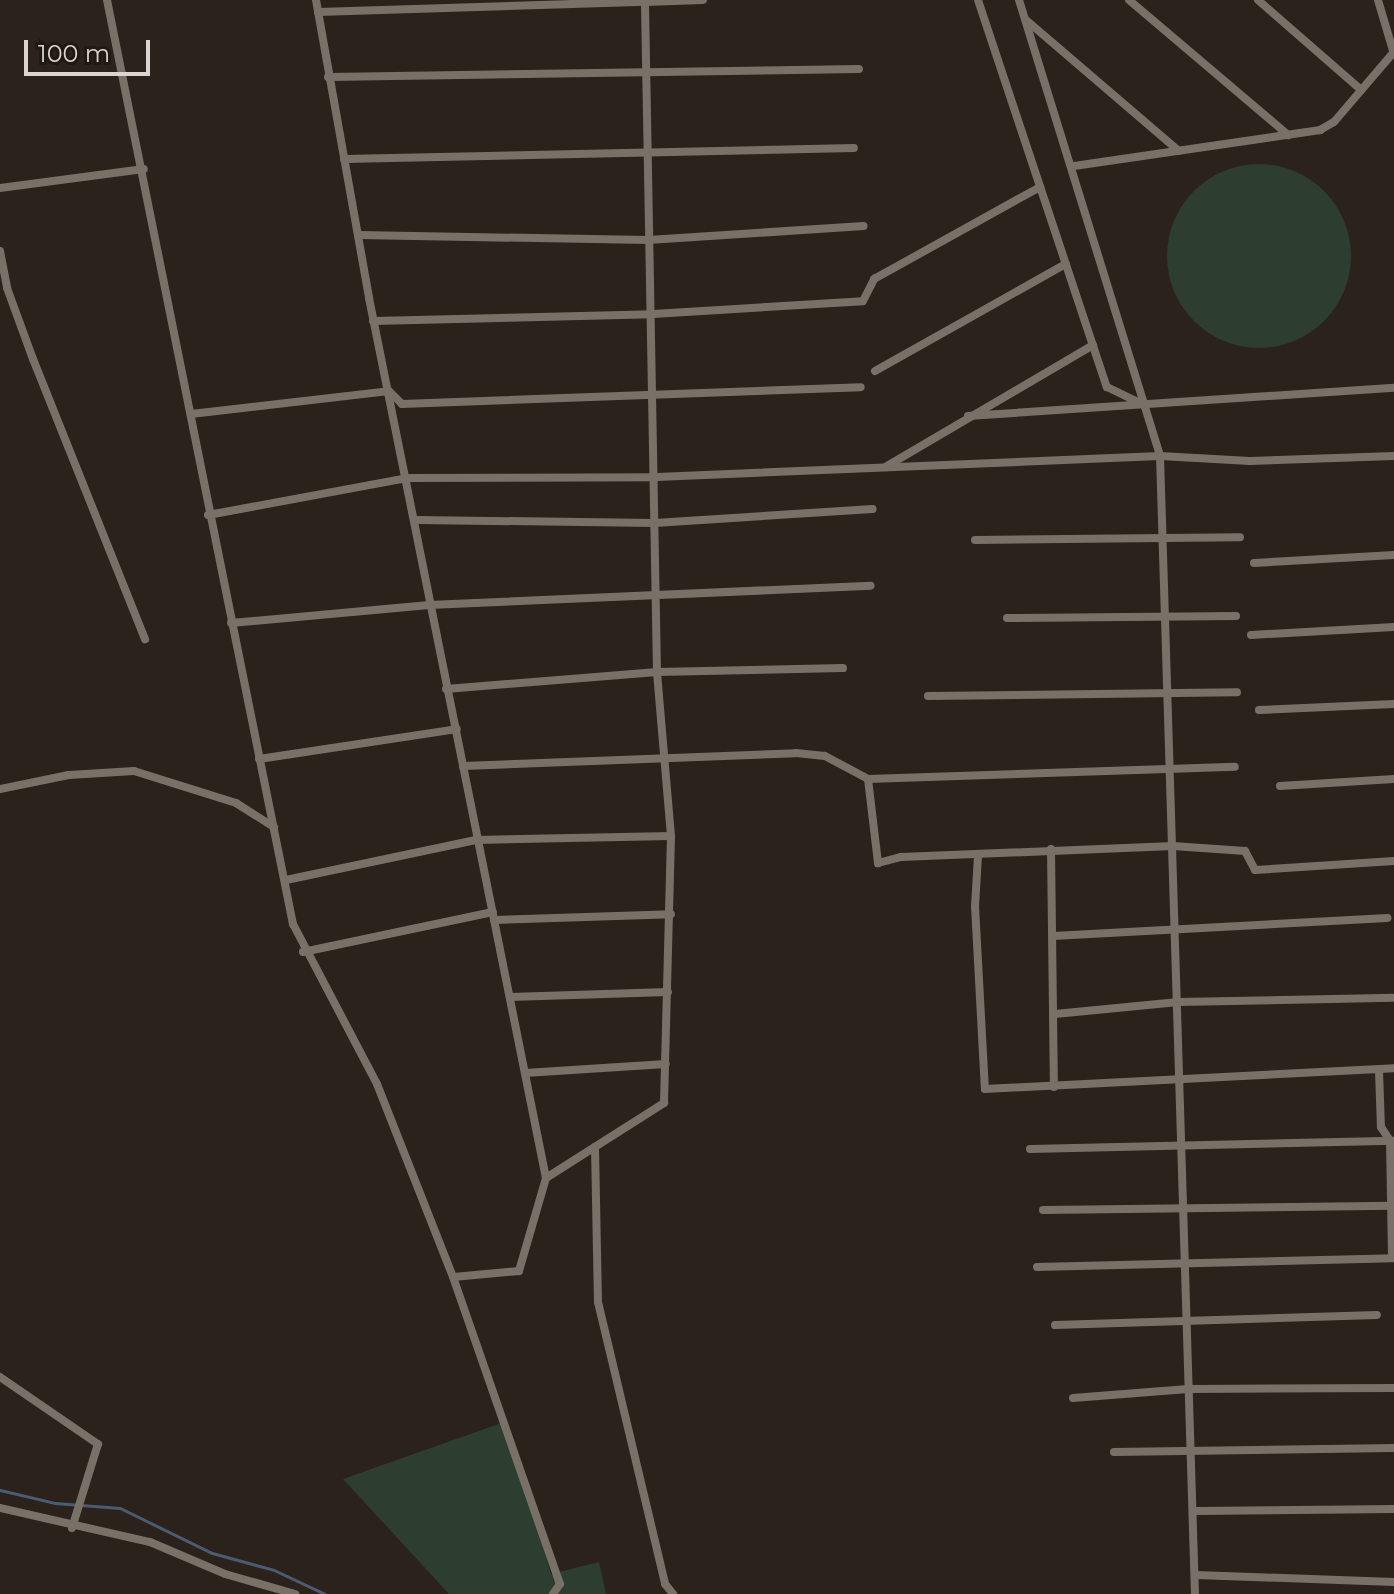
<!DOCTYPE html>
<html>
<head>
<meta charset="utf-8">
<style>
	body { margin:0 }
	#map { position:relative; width:1394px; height:1594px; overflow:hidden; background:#2a221b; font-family:Montserrat,sans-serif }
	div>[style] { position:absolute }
	.green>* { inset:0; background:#2d3d30 }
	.round { border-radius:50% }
	.stream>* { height:3px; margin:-1.5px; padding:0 1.5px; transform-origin:1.5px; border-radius:1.5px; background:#4a5c71 }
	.street>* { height:8px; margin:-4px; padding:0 4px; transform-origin:4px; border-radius:4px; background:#797068 }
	span { translate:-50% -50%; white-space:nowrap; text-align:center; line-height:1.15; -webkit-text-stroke:6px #201912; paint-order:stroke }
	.scale { position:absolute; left:24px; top:40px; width:126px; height:36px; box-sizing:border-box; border:4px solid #dad5d0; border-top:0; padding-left:10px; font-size:24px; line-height:28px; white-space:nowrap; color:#dad5d0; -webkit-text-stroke:6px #201912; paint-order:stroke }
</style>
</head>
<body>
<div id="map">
	<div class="green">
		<i class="round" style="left:1167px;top:164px;width:184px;height:184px"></i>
		<i style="clip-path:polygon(507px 1421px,551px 1574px,599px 1562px,606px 1594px,449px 1594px,343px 1479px)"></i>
	</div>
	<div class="stream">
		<i style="left:0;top:1490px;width:57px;rotate:13.3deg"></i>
		<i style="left:55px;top:1503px;width:65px;rotate:4.4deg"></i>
		<i style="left:120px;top:1508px;width:102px;rotate:26.1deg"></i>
		<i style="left:212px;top:1553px;width:64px;rotate:15.3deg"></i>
		<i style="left:274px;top:1570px;width:56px;rotate:25.2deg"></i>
	</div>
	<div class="street">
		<i style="left:107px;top:0;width:943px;rotate:78.62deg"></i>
		<i style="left:293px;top:924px;width:181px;rotate:62.3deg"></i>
		<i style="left:377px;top:1084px;width:207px;rotate:68.5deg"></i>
		<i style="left:453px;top:1277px;width:325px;rotate:70.8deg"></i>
		<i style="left:560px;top:1584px;width:12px;rotate:125deg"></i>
		<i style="left:316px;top:0;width:303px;rotate:79.9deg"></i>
		<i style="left:369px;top:298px;width:898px;rotate:78.63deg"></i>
		<i style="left:546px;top:1178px;width:97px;rotate:106.2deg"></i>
		<i style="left:519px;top:1271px;width:66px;rotate:174.8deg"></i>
		<i style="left:978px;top:0;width:408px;rotate:71.6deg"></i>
		<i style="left:1107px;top:387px;width:41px;rotate:25.9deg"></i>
		<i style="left:1019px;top:0;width:477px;rotate:72.8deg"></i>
		<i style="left:1160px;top:456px;width:1139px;rotate:88.24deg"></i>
		<i style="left:1129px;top:0;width:209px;rotate:40.3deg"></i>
		<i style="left:1258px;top:0;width:137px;rotate:41.1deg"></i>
		<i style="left:1378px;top:0;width:56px;rotate:73.5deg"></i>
		<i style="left:318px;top:12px;width:327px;rotate:-1.8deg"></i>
		<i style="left:1026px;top:20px;width:201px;rotate:40.6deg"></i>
		<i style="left:328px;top:77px;width:531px;rotate:-0.86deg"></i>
		<i style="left:344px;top:159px;width:510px;rotate:-1.24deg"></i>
		<i style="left:1074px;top:166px;width:249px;rotate:-8.3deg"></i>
		<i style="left:1320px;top:130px;width:16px;rotate:-30deg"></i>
		<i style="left:1334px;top:122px;width:91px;rotate:-49.5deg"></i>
		<i style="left:0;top:188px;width:145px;rotate:-7.5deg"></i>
		<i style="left:359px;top:235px;width:289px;rotate:1deg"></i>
		<i style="left:648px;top:240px;width:216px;rotate:-3.7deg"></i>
		<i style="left:0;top:251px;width:38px;rotate:79deg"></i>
		<i style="left:7px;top:288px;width:76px;rotate:69.9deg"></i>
		<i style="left:33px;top:359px;width:302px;rotate:68.2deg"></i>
		<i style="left:373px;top:321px;width:280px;rotate:-1.4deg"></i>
		<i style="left:653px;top:314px;width:210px;rotate:-3.5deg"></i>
		<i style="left:863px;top:301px;width:25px;rotate:-63deg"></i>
		<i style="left:874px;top:279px;width:190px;rotate:-29deg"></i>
		<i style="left:875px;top:371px;width:219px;rotate:-29.3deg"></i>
		<i style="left:191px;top:414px;width:199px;rotate:-6.6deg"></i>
		<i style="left:389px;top:391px;width:18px;rotate:45deg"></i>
		<i style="left:402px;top:404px;width:459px;rotate:-2.1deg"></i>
		<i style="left:968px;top:416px;width:427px;rotate:-3.8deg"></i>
		<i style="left:887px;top:466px;width:239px;rotate:-30.4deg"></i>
		<i style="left:208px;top:515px;width:202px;rotate:-10.5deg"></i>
		<i style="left:407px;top:478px;width:250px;rotate:-0.2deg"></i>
		<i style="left:657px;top:477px;width:503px;rotate:-2.39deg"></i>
		<i style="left:1160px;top:456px;width:90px;rotate:3.2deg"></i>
		<i style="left:1250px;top:461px;width:144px;rotate:-2deg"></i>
		<i style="left:416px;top:520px;width:239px;rotate:0.7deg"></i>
		<i style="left:655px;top:523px;width:218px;rotate:-3.7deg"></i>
		<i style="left:975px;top:540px;width:265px;rotate:-0.6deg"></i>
		<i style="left:1254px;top:563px;width:140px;rotate:-3.3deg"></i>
		<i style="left:1007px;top:618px;width:229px;rotate:-0.5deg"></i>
		<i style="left:231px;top:623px;width:199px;rotate:-5.2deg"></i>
		<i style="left:429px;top:605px;width:442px;rotate:-2.5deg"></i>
		<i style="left:1251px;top:635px;width:143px;rotate:-3.2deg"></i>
		<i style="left:446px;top:689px;width:212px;rotate:-4.6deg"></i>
		<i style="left:657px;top:672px;width:186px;rotate:-1.2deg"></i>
		<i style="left:928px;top:696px;width:309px;rotate:-0.7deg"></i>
		<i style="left:1259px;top:710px;width:135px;rotate:-2.5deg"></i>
		<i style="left:259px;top:759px;width:200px;rotate:-8.6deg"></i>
		<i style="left:463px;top:766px;width:333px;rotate:-2.2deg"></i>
		<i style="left:796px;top:753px;width:29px;rotate:6deg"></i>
		<i style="left:825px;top:756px;width:49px;rotate:28.1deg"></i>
		<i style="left:868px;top:779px;width:367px;rotate:-1.9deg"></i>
		<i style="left:868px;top:779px;width:85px;rotate:83.2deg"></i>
		<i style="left:878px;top:863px;width:24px;rotate:-15deg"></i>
		<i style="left:901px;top:857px;width:272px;rotate:-2.3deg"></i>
		<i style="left:1173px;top:846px;width:72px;rotate:4deg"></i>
		<i style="left:1245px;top:851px;width:21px;rotate:62deg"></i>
		<i style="left:1255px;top:870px;width:139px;rotate:-3.7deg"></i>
		<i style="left:1280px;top:786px;width:114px;rotate:-3.5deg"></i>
		<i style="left:0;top:789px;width:70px;rotate:-11.5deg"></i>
		<i style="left:69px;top:775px;width:65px;rotate:-3.5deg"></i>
		<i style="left:134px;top:771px;width:107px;rotate:17.4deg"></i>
		<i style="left:236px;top:803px;width:45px;rotate:32.3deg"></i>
		<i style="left:1051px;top:849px;width:238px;rotate:89.3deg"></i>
		<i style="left:978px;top:856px;width:50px;rotate:93.4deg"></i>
		<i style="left:975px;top:906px;width:183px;rotate:86.9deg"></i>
		<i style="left:985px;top:1089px;width:410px;rotate:-2.9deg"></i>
		<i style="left:286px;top:880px;width:194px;rotate:-11.9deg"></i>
		<i style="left:476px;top:840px;width:195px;rotate:-1.2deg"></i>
		<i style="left:494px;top:920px;width:177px;rotate:-1.9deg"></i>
		<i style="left:1053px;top:936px;width:335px;rotate:-3.1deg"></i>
		<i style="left:303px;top:952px;width:194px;rotate:-11.9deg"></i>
		<i style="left:510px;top:997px;width:158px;rotate:-1.8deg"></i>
		<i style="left:1055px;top:1014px;width:124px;rotate:-5.6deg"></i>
		<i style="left:1178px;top:1002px;width:215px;rotate:-1.1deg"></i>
		<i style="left:1379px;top:1071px;width:56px;rotate:88deg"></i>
		<i style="left:1381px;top:1127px;width:17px;rotate:57deg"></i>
		<i style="left:1390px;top:1141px;width:117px;rotate:89deg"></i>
		<i style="left:525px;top:1073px;width:141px;rotate:-3.7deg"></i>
		<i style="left:595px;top:1147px;width:155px;rotate:88.9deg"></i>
		<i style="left:598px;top:1302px;width:290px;rotate:76.6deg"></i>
		<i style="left:665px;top:1584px;width:13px;rotate:51deg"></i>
		<i style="left:1030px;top:1149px;width:364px;rotate:-1.3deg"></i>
		<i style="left:546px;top:1178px;width:140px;rotate:-32.4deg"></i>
		<i style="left:664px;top:1103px;width:267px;rotate:-88.5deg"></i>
		<i style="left:671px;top:836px;width:165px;rotate:-94.9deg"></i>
		<i style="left:657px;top:672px;width:670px;rotate:-91.03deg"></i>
		<i style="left:645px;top:2px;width:58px;rotate:-2deg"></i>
		<i style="left:1043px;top:1210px;width:351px;rotate:-0.7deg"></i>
		<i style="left:1037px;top:1267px;width:357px;rotate:-1.4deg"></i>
		<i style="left:1055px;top:1325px;width:322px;rotate:-1.8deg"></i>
		<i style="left:0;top:1377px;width:119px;rotate:34.4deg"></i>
		<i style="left:98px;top:1444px;width:88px;rotate:107.2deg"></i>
		<i style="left:1073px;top:1398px;width:115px;rotate:-4.5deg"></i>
		<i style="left:1188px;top:1389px;width:206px;rotate:-0.3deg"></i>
		<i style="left:1114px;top:1452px;width:280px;rotate:-0.8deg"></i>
		<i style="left:0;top:1508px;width:154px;rotate:12.8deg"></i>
		<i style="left:150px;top:1542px;width:82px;rotate:23.1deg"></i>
		<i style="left:225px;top:1574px;width:73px;rotate:15.9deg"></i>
		<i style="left:1194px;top:1511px;width:200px;rotate:-0.6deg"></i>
		<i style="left:1196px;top:1575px;width:198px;rotate:2deg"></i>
	</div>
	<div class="scale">100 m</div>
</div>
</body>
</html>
